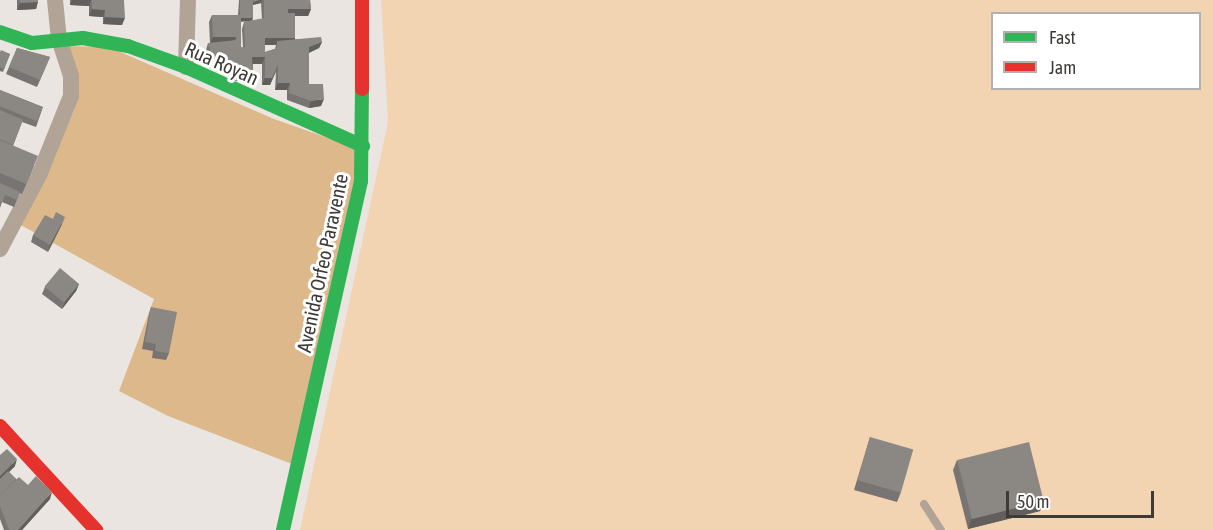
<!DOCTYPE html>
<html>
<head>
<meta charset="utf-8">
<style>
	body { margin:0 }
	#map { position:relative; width:1213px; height:530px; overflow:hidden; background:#eae5e0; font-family:"Asap Condensed",sans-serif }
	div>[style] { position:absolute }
	.green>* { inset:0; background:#f3d4b2 }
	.forest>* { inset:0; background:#ddb88b }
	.lane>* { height:8px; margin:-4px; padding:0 4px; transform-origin:4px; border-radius:4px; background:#b1a497 }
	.street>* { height:16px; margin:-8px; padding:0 8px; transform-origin:8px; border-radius:8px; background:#b1a497 }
	.fast>* { height:14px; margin:-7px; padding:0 7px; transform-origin:7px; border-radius:7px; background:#30b455 }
	.jam>* { height:14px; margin:-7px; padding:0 7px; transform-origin:7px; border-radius:7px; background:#e5322d }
	.wall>* { inset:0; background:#787471 }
	.shaded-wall>* { inset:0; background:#615e5c; transform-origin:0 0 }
	.building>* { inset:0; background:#8b8783; transform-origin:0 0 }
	span { translate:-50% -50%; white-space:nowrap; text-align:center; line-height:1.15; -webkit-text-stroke:6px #fff; paint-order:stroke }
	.street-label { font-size:20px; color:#3e3b37 }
	.legend { position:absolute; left:991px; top:12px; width:210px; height:78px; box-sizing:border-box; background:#fff; border:2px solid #b2b1af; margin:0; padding:8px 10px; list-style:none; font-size:18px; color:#3e3b37 }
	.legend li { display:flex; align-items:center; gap:12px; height:30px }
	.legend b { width:30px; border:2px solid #b2b1af }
	.scale { position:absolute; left:1006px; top:491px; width:148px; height:27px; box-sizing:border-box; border:3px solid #3e3b37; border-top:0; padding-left:8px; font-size:18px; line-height:21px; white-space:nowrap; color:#3e3b37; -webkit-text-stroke:4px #fff; paint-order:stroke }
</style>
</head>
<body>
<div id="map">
	<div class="green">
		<i style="clip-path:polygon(evenodd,381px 0,1213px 0,1213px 530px,300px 530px,388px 122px,381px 0,992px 14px,1200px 14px,1200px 88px,992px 88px,992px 14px)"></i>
	</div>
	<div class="forest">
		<i style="clip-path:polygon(64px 46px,109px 47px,274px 119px,362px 150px,297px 466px,168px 416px,119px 391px,154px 299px,19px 224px,74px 110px)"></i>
	</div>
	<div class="lane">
		<i style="left:924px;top:504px;width:31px;rotate:57deg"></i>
	</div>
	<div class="street">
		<i style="left:186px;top:67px;width:67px;rotate:-88.3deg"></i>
		<i style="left:0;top:249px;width:86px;rotate:-62.2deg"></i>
		<i style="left:40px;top:173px;width:83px;rotate:-68.1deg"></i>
		<i style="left:71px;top:96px;width:20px;rotate:-90deg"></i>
		<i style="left:71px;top:76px;width:38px;rotate:-108deg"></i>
		<i style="left:59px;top:40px;width:40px;rotate:-95.7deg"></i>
	</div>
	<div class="fast">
		<i style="left:0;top:32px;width:34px;rotate:19deg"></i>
		<i style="left:32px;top:43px;width:51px;rotate:-5.6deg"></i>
		<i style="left:83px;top:38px;width:46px;rotate:10.1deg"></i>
		<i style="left:128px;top:46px;width:62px;rotate:19.9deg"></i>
		<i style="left:186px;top:67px;width:194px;rotate:24.1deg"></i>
		<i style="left:283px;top:530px;width:358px;rotate:-77.4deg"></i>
		<i style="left:361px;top:181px;width:92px;rotate:-89.4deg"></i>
	</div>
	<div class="jam">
		<i style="left:362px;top:89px;width:89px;rotate:-90deg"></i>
		<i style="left:0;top:426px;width:142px;rotate:47.3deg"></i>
	</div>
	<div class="wall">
		<i style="clip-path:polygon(17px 0,38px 0,36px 9px,17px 10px)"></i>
		<i style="clip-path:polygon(70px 0,124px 0,122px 25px,103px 24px,103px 17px,89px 16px,89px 6px,70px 5px)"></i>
		<i style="clip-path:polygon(evenodd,239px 0,310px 0,311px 9px,308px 16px,295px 16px,295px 39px,322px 42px,319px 48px,309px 53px,309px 84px,321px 106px,309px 108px,287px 100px,287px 90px,275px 90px,276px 72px,270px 85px,262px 85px,262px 64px,253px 64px,253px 76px,251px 83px,231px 80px,230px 69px,211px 68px,206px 50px,208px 43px,210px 43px,209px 22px,212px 15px,238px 15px,239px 0,261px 3px,262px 19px,252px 21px,253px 5px,261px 3px,239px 0,241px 21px,249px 21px,244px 22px,242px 29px,243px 47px,241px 47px,241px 21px,239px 0,265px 45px,276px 45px,275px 49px,265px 52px,265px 45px)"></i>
		<i style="clip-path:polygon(17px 48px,50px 57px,37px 87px,6px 74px)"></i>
		<i style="clip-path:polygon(0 52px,10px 54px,3px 72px,0 71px)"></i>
		<i style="clip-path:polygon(0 90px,43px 107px,36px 127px,22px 122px,13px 146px,34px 166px,22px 194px,20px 193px,14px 207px,2px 202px,0 208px)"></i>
		<i style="clip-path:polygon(62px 224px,48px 252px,31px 242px,33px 235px)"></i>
		<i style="clip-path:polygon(79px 284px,76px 291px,62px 309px,42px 294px,45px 287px)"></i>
		<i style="clip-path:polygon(151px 307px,169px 353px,166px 360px,152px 358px,153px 351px,142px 349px,149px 314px)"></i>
		<i style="clip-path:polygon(870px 437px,901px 492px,897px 502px,854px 490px)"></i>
		<i style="clip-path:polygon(0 455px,15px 466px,9px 472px,16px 479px,50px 499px,22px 530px,4px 530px,0 519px)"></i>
		<i style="clip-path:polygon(957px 460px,1044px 501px,1040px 511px,968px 529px,953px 470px)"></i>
	</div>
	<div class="shaded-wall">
		<i style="clip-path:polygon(72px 0,91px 0,89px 6px,70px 5px)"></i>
		<i style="clip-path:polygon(259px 0,262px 0,261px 3px,252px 5px,253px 2px)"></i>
		<i style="clip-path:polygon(38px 2px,36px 9px,17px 10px,20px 3px)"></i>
		<i style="clip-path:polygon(92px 9px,105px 10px,103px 17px,89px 16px)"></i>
		<i style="clip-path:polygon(288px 9px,311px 9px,308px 16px,286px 16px)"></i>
		<i style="clip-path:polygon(105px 17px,125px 18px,122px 25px,103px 24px)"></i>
		<i style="clip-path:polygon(240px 18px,253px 18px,252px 21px,238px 22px)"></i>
		<i style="clip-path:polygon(213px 37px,236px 37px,233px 44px,210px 44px)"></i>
		<i style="clip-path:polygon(265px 38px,295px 38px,293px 44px,277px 41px,276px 45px,262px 45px)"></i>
		<i style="clip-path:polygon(322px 42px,319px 48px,306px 54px,309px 47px)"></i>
		<i style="clip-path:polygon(252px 57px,265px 57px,262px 64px,250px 64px)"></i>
		<i style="clip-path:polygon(213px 61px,233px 62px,230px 69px,211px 68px)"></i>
		<i style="clip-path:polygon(278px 65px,270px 85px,262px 85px,265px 78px)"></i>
		<i style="left:233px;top:73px;width:20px;height:7px;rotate:9deg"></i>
		<i style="clip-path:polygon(278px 83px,290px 83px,287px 90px,275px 90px)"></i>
		<i style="clip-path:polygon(324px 99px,321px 106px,309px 108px,311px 101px)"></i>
		<i style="clip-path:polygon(65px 217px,62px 224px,48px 252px,50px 245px)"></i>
		<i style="clip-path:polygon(79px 284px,76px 291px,62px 309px,65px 302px)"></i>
		<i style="clip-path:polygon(17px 459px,15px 466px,0 481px,0 476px)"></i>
		<i style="clip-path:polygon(52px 492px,50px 499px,22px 530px,18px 530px)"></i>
		<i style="clip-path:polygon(1044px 501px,1040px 511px,968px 529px,971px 519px)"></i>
	</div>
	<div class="building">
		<i style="clip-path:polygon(20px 0,38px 0,38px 2px,20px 3px)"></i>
		<i style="clip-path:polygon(92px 0,124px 0,125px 18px,105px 17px,105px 10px,92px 9px)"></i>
		<i style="clip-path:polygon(240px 0,259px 0,253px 2px,253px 18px,241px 18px,241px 15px,240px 15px)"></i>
		<i style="clip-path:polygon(264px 0,310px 0,311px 9px,288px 9px,288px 13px,295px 13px,295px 38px,265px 38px,265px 52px,277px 48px,277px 41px,321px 37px,322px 42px,309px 47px,309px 84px,323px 84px,324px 99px,311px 101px,289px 93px,290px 83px,278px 83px,278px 65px,272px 78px,265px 78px,265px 57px,252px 57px,253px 76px,233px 73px,233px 62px,213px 61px,208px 43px,236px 40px,236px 37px,213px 37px,212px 15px,241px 15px,241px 47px,245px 47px,244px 22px,264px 18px)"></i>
		<i style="clip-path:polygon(17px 48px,50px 57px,40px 80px,9px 67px)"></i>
		<i style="clip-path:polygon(1px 50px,10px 54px,4px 69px,0 67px,0 52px)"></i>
		<i style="left:0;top:90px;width:46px;height:15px;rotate:22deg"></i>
		<i style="clip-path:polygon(0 110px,23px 120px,13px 145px,0 139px)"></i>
		<i style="clip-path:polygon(0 140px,38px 156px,26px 184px,0 173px)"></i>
		<i style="clip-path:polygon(0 183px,20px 192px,17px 200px,5px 195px,2px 203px,0 202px)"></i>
		<i style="clip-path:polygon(56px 212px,65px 217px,50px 245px,33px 235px,45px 215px,53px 219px)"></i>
		<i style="left:60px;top:268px;width:25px;height:24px;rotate:40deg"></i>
		<i style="clip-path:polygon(151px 307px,177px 312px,169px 353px,155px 351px,156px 344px,145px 342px)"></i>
		<i style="left:870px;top:437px;width:45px;height:45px;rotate:16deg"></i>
		<i style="left:1029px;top:442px;width:61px;height:74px;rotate:76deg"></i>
		<i style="clip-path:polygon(7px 449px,17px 459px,0 476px,0 455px)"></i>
		<i style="clip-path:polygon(8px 471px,16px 479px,0 495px,0 479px)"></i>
		<i style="clip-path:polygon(36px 476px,52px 492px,18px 530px,9px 530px,0 506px,0 495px,19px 477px,28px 485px)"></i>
	</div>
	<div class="street-label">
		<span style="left:222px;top:63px;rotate:24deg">Rua Royan</span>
		<span style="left:322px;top:263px;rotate:-78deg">Avenida Orfeo Paravente</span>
	</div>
	<ul class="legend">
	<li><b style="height:8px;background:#30b455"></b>Fast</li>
	<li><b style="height:8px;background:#e5322d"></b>Jam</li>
	</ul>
	<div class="scale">50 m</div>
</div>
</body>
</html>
